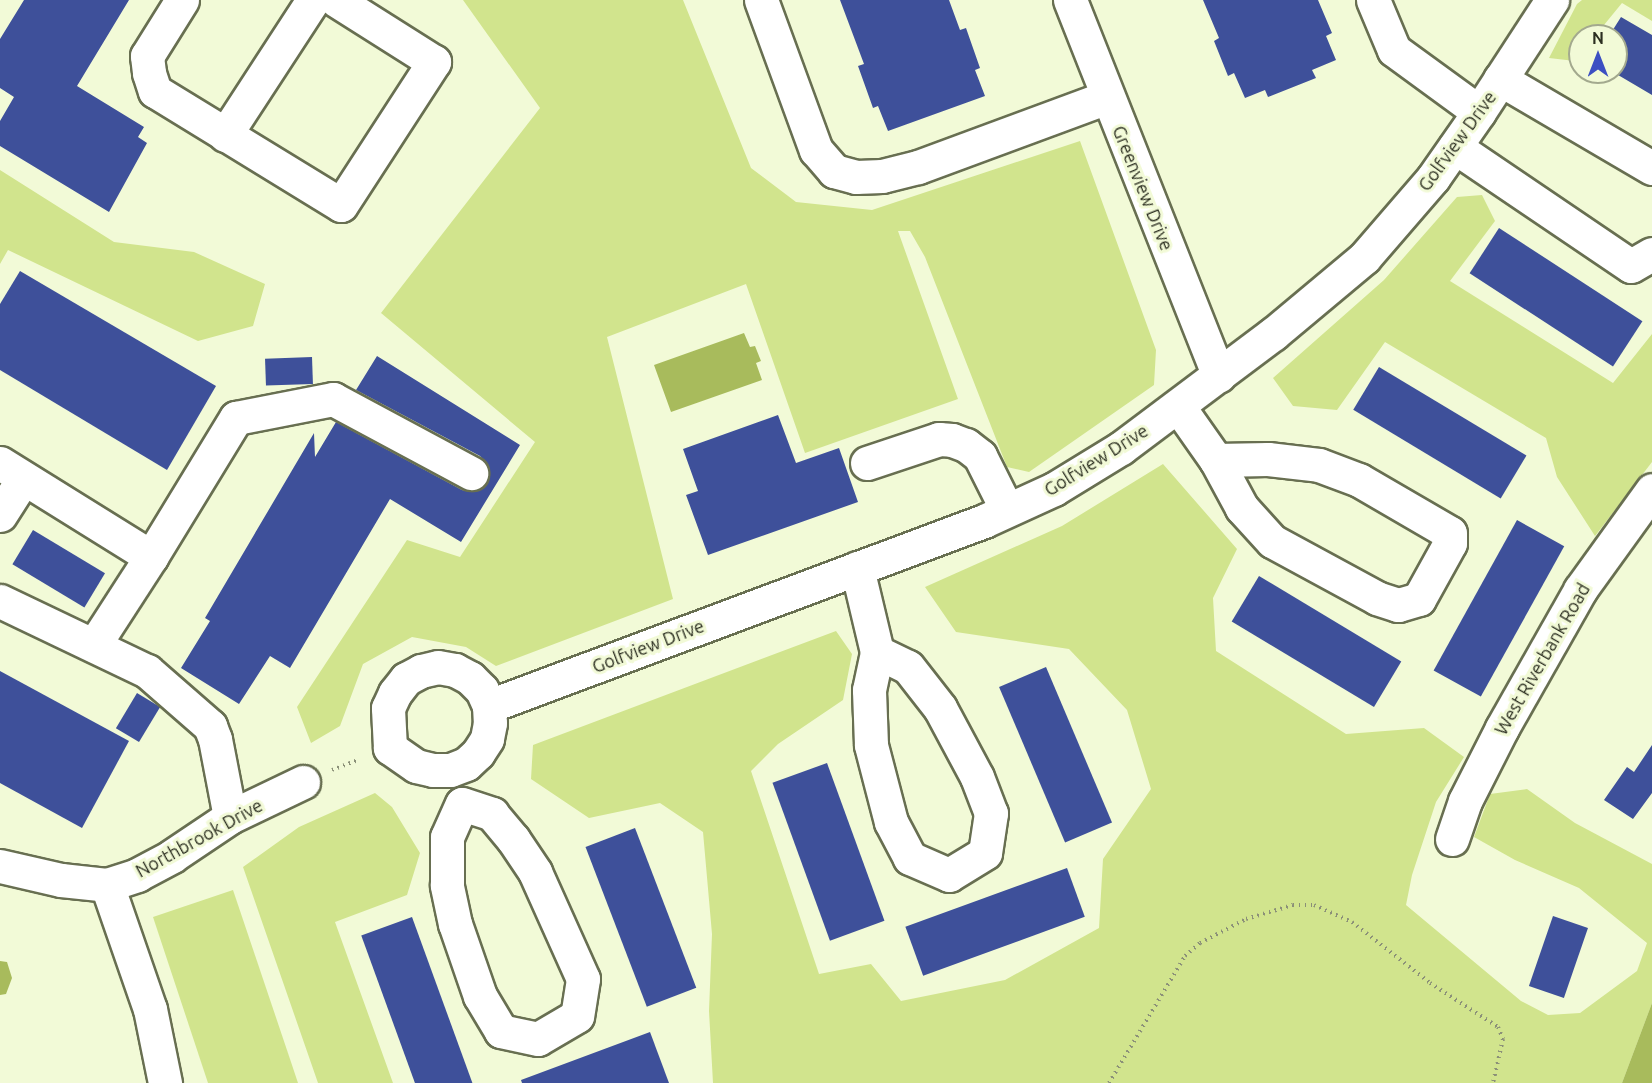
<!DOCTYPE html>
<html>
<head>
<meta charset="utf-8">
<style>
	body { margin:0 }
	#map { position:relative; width:1652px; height:1083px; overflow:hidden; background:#f2fad7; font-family:Ubuntu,sans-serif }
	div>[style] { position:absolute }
	.green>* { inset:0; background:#d1e48d }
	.water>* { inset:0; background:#a8bb5c }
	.building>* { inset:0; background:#3e509a; transform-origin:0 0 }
	.path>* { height:4px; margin-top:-2px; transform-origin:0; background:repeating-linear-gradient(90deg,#8b9078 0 1.5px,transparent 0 6px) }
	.roads { filter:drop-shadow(2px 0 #686f51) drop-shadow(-2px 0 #686f51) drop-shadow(0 2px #686f51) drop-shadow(0 -2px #686f51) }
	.minor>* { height:33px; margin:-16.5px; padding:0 16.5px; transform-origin:16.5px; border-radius:16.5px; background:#fff }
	span { translate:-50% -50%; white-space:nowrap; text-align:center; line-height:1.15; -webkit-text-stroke:6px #f2fad7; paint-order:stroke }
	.street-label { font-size:18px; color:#2c2f21 }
	.north { position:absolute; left:1568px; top:24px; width:60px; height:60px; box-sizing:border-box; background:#f2fad7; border:2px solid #a3a98e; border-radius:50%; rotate:0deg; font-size:16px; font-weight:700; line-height:24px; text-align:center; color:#2c2f21 }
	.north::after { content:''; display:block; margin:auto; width:21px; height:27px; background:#3c4fc2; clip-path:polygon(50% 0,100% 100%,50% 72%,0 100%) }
</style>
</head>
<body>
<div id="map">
	<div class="green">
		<i style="clip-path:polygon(463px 0,683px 0,751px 168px,796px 202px,872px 210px,1080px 141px,1156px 350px,1154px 385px,1029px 472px,1007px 467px,925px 257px,910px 231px,898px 231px,958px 399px,805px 453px,746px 284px,607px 337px,673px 599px,496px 666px,466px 647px,412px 637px,363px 664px,340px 726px,311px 743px,297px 707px,407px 540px,460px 557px,535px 442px,381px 313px,540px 108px)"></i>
		<i style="clip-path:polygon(1582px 0,1652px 0,1652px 21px,1622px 3px,1595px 36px,1580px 36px,1580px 55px,1575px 61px,1549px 58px,1577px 4px)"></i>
		<i style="clip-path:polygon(0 170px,114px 242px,194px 252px,265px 284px,253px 326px,198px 341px,8px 250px,0 264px)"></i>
		<i style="clip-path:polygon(1482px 195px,1495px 221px,1450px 281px,1613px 383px,1652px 334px,1652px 462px,1595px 536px,1557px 477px,1546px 438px,1385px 342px,1337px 410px,1293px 406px,1273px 378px,1384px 280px,1457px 197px)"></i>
		<i style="clip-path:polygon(1163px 464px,1237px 549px,1213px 598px,1216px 651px,1346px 734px,1424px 728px,1464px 757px,1436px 802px,1412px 875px,1406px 905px,1521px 1001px,1548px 1015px,1580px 1013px,1637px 971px,1647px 943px,1579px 888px,1515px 860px,1474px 837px,1490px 794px,1527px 789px,1575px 823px,1652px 864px,1652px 1003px,1622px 1083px,713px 1083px,709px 1011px,712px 934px,703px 832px,660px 803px,589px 818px,531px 779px,533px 745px,836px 631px,852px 654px,843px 700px,778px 744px,751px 771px,819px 974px,871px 964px,901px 1001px,1005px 980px,1099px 928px,1103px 859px,1151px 789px,1127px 710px,1069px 649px,956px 632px,925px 587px,1062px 526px)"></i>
		<i style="clip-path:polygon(375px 793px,392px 807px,420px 853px,407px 895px,335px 922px,393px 1083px,318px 1083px,243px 867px,299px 827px)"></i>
		<i style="clip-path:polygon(233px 890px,291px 1062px,298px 1083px,208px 1083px,153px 917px)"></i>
	</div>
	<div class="water">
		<i style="clip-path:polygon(744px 333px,750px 347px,755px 346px,761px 361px,756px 363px,762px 380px,671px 412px,654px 365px)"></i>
		<i style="clip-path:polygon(0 961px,7px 962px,12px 978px,6px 994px,0 995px)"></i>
		<i style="clip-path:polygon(1652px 1003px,1652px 1083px,1622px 1083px)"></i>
	</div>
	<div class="building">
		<i style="clip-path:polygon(24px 0,129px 0,77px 86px,144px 127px,138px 137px,147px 143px,109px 212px,0 146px,0 121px,14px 97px,0 88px,0 39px)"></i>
		<i style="clip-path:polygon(840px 0,949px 0,960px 30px,966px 28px,980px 68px,975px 70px,985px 96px,888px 131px,878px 106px,873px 108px,858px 66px,864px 64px)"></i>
		<i style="clip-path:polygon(1203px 0,1318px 0,1332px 33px,1326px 36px,1336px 60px,1312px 70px,1316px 78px,1268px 97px,1265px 90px,1245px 98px,1234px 73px,1228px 76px,1214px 41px,1219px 38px)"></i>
		<i style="clip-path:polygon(1621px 17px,1652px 35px,1652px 95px,1613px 72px,1616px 72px,1616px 36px,1609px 36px)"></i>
		<i style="left:1499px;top:228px;width:171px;height:54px;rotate:33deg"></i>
		<i style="clip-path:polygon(20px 271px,216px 386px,167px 470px,0 370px,0 304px)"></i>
		<i style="clip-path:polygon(377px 356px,520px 445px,461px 542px,390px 499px,290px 668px,270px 656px,239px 704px,181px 668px,210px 621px,205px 618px,314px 433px,315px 457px,336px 422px,462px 490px,471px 492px,480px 489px,488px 481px,490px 472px,487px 464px,480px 456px,356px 390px)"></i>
		<i style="left:312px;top:357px;width:27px;height:47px;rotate:88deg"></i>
		<i style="left:1379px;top:367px;width:172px;height:50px;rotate:31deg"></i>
		<i style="clip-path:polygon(778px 415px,796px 463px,839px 448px,858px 502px,708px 555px,686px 495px,698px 491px,683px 449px)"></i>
		<i style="left:1517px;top:520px;width:54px;height:172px;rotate:29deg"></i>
		<i style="left:33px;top:530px;width:84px;height:40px;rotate:31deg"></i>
		<i style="left:1259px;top:576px;width:166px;height:53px;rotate:31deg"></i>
		<i style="left:1046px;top:667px;width:169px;height:51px;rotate:67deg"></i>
		<i style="clip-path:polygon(0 671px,129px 741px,82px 828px,0 783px)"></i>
		<i style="left:137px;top:693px;width:27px;height:41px;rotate:31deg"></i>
		<i style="clip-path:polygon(1652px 745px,1652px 793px,1633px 819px,1604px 800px,1627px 767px,1634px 772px)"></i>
		<i style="left:827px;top:763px;width:168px;height:58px;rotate:70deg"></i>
		<i style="left:635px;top:828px;width:171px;height:53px;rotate:69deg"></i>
		<i style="left:1067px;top:868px;width:52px;height:172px;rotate:70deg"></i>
		<i style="left:1553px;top:916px;width:37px;height:74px;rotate:19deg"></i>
		<i style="left:412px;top:917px;width:177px;height:54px;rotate:70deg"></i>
		<i style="clip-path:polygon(650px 1032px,669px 1083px,522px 1083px,521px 1080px)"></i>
	</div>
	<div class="path">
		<i style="left:332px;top:770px;width:28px;rotate:-21deg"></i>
		<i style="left:1109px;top:1083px;width:148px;rotate:-59.1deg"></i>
		<i style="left:1185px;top:956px;width:20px;rotate:-41deg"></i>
		<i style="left:1200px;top:943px;width:52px;rotate:-27.6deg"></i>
		<i style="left:1246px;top:919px;width:49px;rotate:-16.6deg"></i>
		<i style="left:1293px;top:905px;width:21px"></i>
		<i style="left:1314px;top:905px;width:42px;rotate:24.1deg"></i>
		<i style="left:1352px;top:922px;width:99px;rotate:38deg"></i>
		<i style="left:1430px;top:983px;width:81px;rotate:32.9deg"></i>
		<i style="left:1498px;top:1027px;width:13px;rotate:67deg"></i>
		<i style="left:1503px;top:1039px;width:45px;rotate:102.8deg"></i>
	</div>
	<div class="roads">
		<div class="minor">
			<i style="left:182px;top:0;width:66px;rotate:122deg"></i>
			<i style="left:147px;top:56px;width:17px;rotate:83deg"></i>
			<i style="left:149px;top:73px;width:19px;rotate:72deg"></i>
			<i style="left:155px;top:91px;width:218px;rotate:31.5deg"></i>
			<i style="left:341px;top:205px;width:171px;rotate:-57deg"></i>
			<i style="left:434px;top:62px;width:116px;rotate:-147.7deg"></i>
			<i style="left:761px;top:0;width:160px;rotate:69.9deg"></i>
			<i style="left:816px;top:150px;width:28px;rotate:49deg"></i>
			<i style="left:834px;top:171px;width:23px;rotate:15deg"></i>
			<i style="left:856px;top:177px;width:26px;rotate:-2deg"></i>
			<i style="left:882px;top:176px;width:37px;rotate:-14deg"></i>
			<i style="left:918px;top:167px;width:202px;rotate:-20.3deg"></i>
			<i style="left:1070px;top:0;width:404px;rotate:68.4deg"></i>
			<i style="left:1373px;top:0;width:54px;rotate:67.2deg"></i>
			<i style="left:1394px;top:50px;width:105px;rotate:36.1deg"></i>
			<i style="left:1500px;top:79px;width:176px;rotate:30.4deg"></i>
			<i style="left:225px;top:135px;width:161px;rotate:-56.9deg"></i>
			<i style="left:1455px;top:147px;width:212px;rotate:34.1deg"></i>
			<i style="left:1631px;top:266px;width:24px;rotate:-30deg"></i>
			<i style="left:1178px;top:406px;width:66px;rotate:54.9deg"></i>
			<i style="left:1268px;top:459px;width:51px;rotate:6.7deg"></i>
			<i style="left:1319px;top:465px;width:43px;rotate:20.6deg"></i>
			<i style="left:1359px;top:480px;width:105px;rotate:30.2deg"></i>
			<i style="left:1450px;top:533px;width:10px;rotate:90deg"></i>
			<i style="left:1450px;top:543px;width:64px;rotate:119deg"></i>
			<i style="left:1419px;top:599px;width:22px;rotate:164deg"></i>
			<i style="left:1398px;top:605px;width:22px;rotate:-162deg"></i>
			<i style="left:1377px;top:598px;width:119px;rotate:-151.5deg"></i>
			<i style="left:1272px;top:541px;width:45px;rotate:-132.3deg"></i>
			<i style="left:1242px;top:508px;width:55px;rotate:-118.4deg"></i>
			<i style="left:1216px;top:460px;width:52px;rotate:-1.1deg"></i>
			<i style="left:0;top:463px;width:178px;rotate:31.9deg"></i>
			<i style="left:151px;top:557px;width:163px;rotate:-58.6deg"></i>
			<i style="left:236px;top:418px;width:99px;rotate:-11.1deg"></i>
			<i style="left:333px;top:399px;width:157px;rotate:28.2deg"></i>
			<i style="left:867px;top:463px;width:76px;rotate:-18.4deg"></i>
			<i style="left:939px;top:439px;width:13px;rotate:4deg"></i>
			<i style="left:952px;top:440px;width:15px;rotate:20deg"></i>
			<i style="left:966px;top:445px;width:18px;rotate:38deg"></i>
			<i style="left:980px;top:456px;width:60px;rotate:63.4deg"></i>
			<i style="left:0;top:515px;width:43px;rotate:-57.4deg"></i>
			<i style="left:857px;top:568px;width:86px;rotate:76.6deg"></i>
			<i style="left:0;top:601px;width:163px;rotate:25.5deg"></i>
			<i style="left:147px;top:671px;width:84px;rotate:41.1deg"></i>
			<i style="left:210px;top:726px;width:14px;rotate:69deg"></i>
			<i style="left:215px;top:739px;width:79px;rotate:79.1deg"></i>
			<i style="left:94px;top:645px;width:105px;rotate:-57.1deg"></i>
			<i style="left:877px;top:652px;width:34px;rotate:26deg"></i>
			<i style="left:908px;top:667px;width:52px;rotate:52deg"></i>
			<i style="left:940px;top:708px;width:78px;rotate:61.8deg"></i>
			<i style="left:977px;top:777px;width:39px;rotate:69deg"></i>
			<i style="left:991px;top:813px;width:40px;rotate:98.5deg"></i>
			<i style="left:985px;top:853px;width:42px;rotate:148.6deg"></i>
			<i style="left:949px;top:875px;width:43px;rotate:-156.4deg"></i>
			<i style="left:910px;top:858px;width:41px;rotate:-117.8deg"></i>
			<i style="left:891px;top:822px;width:80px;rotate:-104.6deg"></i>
			<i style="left:871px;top:745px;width:55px;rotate:-92.1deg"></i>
			<i style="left:869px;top:690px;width:39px;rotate:-78deg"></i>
			<i style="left:438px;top:667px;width:17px;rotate:10deg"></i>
			<i style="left:455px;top:670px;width:17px;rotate:28deg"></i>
			<i style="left:470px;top:678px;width:17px;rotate:45deg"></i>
			<i style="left:482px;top:690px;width:17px;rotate:66deg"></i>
			<i style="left:489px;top:706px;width:17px;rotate:87deg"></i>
			<i style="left:490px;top:723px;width:16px;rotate:101deg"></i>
			<i style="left:487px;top:739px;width:17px;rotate:123deg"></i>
			<i style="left:478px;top:753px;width:16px;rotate:137deg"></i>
			<i style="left:466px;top:764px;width:17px;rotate:159deg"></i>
			<i style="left:450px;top:770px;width:17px;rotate:180deg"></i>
			<i style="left:433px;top:770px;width:17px;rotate:-167deg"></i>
			<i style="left:416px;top:766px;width:32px;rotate:-145deg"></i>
			<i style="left:390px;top:748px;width:40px;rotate:-92.9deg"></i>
			<i style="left:388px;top:708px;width:17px;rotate:-65deg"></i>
			<i style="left:395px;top:693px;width:18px;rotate:-52deg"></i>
			<i style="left:406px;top:679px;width:17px;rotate:-28deg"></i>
			<i style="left:421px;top:671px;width:17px;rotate:-13deg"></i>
			<i style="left:489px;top:706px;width:528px;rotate:-20.49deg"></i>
			<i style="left:984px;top:521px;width:77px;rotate:-24.6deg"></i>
			<i style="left:1054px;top:489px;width:79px;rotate:-31.5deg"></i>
			<i style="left:1121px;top:448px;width:190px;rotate:-36.9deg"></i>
			<i style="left:1273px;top:334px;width:119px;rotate:-39.9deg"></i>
			<i style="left:1364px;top:258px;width:106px;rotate:-49.2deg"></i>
			<i style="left:1433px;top:178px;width:80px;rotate:-55.1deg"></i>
			<i style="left:1479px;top:112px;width:134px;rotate:-56.9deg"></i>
			<i style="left:462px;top:804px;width:32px;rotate:18deg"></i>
			<i style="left:492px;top:814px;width:33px;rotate:50deg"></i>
			<i style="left:513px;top:839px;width:40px;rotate:56deg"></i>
			<i style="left:535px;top:872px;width:117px;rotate:65.8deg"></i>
			<i style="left:583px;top:979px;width:37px;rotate:99deg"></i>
			<i style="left:577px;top:1016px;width:45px;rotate:149.5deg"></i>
			<i style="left:538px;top:1039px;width:38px;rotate:-168deg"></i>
			<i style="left:501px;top:1031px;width:41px;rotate:-121deg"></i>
			<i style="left:480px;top:996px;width:76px;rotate:-109.1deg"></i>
			<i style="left:455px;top:924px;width:40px;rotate:-102deg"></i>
			<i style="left:447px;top:885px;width:48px;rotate:-90deg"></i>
			<i style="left:447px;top:837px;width:36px;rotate:-66deg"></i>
			<i style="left:1452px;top:839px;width:40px;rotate:-71.1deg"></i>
			<i style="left:1465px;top:801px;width:82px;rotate:-63.1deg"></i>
			<i style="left:1502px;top:728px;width:159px;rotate:-60.5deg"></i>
			<i style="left:1580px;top:590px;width:123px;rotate:-54.2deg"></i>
			<i style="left:0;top:866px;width:63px;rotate:12.9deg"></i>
			<i style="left:61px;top:880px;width:46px;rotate:6.2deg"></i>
			<i style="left:107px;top:885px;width:32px;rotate:-18deg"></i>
			<i style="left:137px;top:875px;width:40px;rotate:-28deg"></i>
			<i style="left:172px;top:856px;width:70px;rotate:-33.9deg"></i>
			<i style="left:230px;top:817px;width:81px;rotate:-25.6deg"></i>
			<i style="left:107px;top:885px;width:131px;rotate:70.9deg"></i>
			<i style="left:150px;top:1009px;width:76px;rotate:78.5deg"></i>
		</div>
	</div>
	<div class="street-label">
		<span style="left:1457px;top:141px;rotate:-54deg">Golfview Drive</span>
		<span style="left:1143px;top:188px;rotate:68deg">Greenview Drive</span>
		<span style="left:1096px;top:460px;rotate:-32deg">Golfview Drive</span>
		<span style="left:648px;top:646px;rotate:-21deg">Golfview Drive</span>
		<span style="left:1542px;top:659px;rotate:-60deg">West Riverbank Road</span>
		<span style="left:199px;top:838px;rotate:-29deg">Northbrook Drive</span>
	</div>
	<div class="north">N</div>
</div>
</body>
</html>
